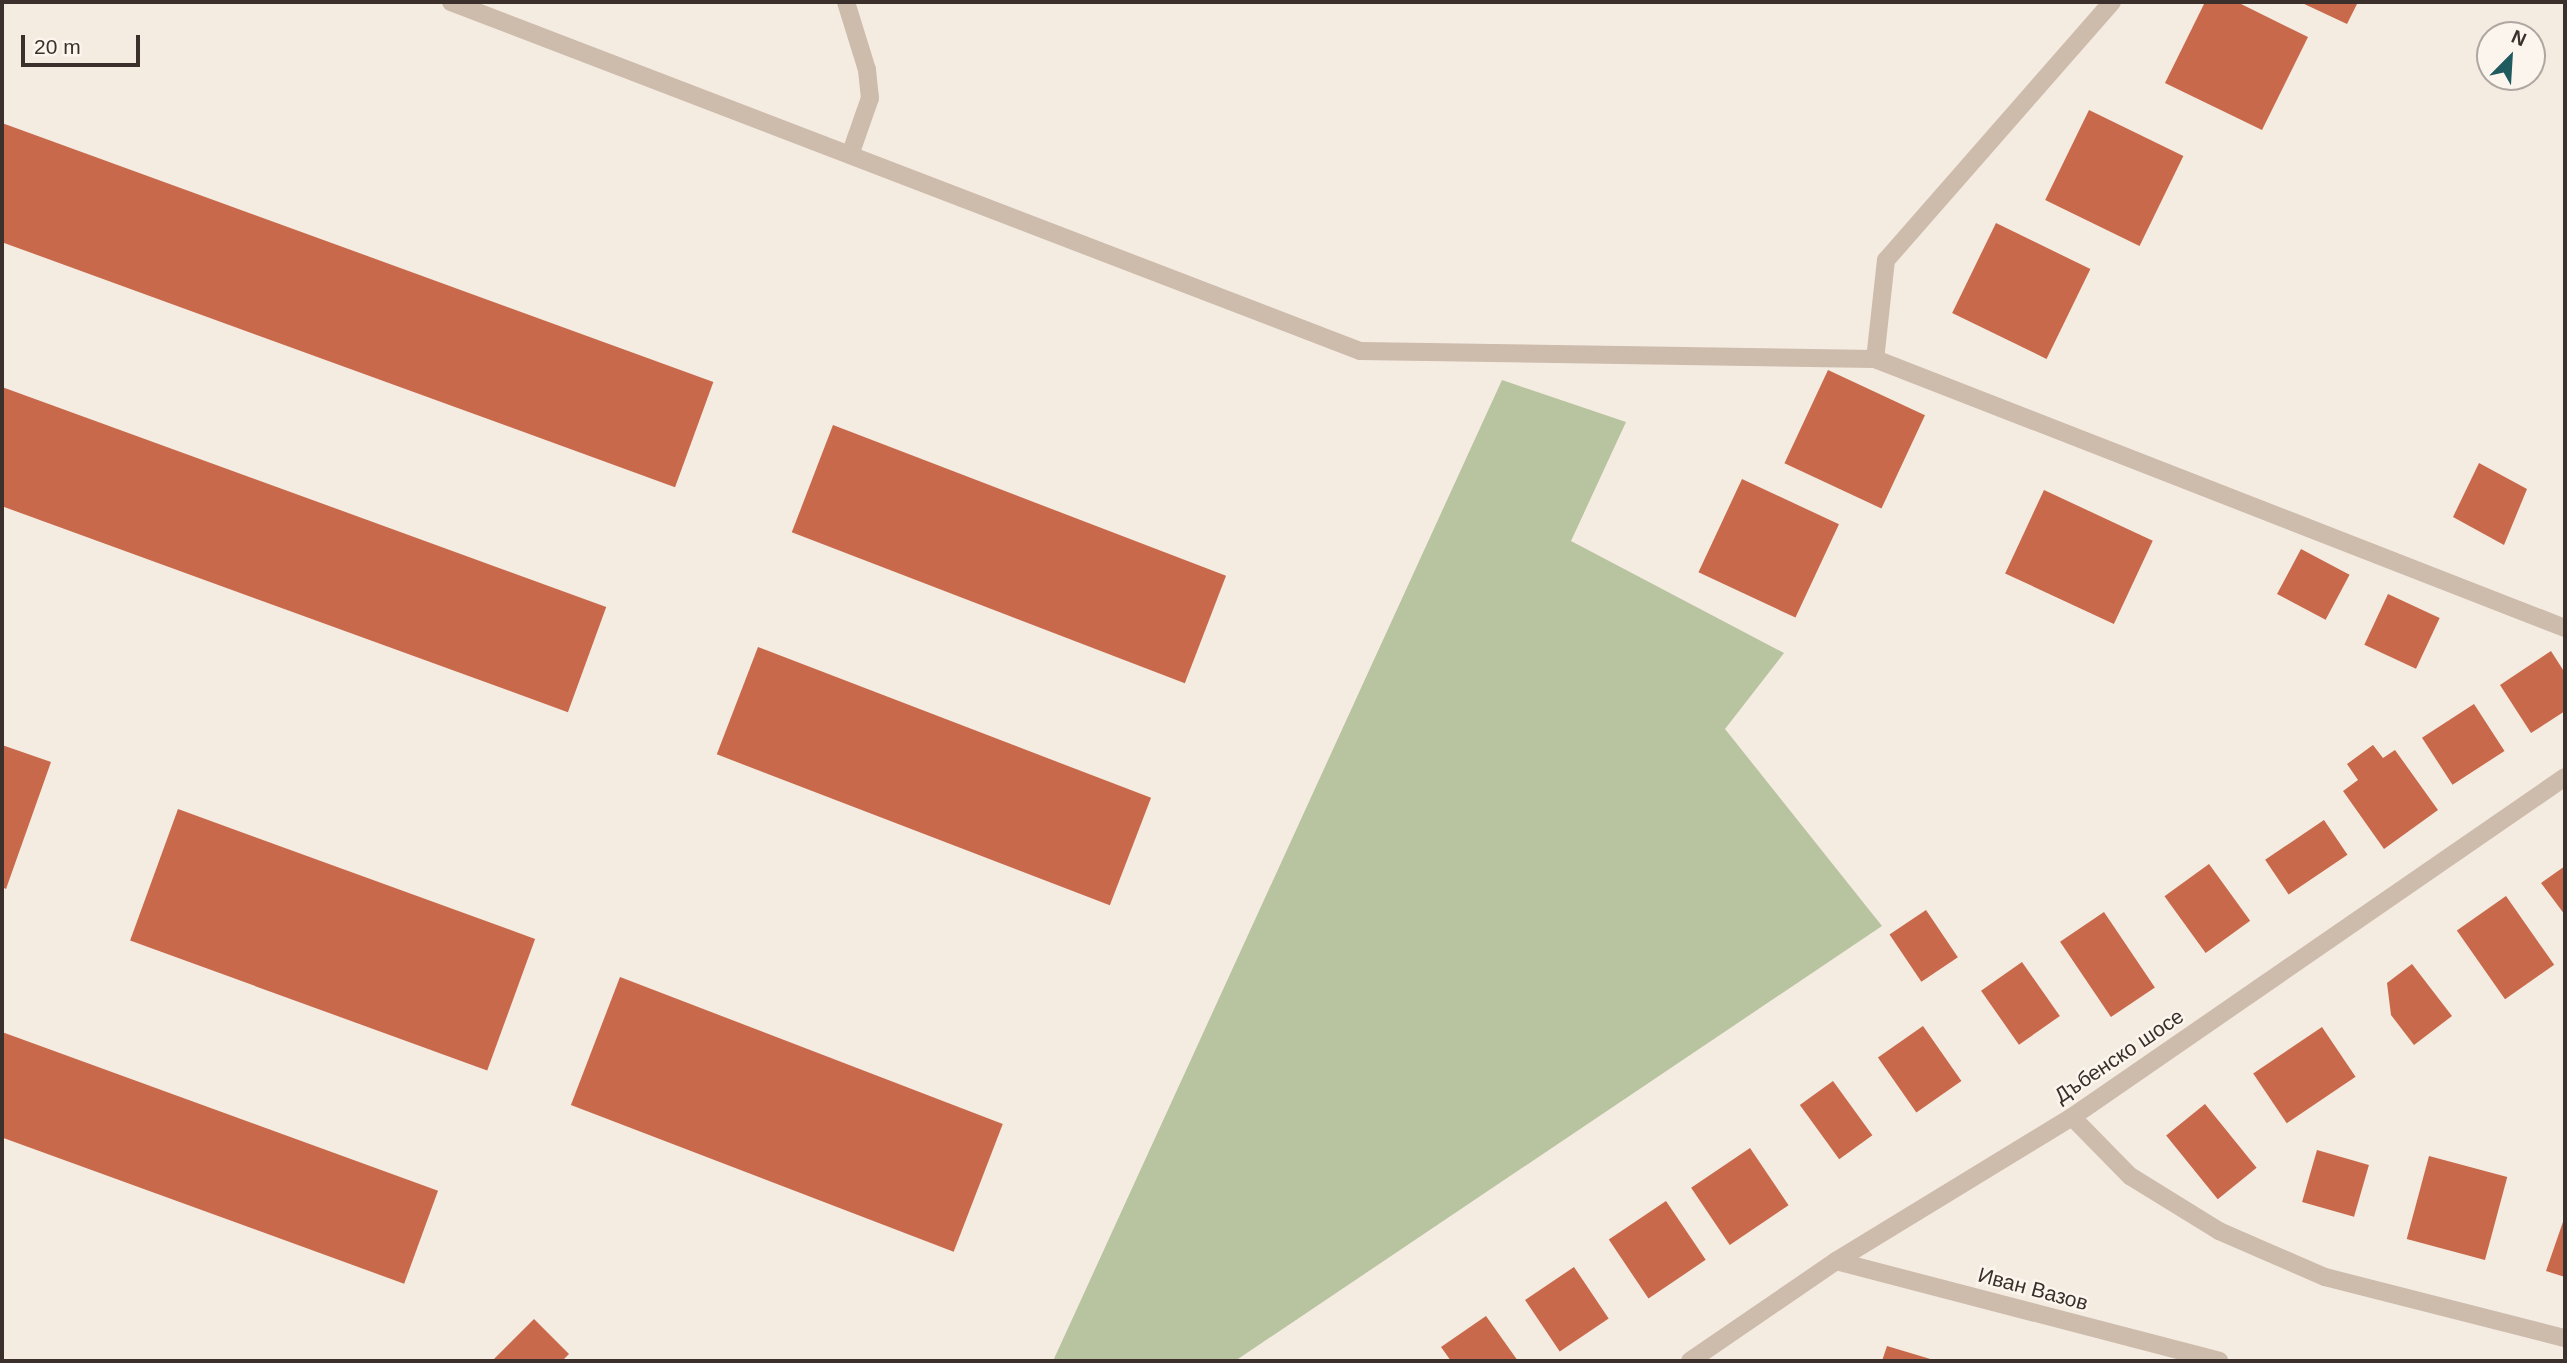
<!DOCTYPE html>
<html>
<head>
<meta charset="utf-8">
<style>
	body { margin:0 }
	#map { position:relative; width:2567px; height:1363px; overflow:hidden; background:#f4ebe1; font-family:Arial,sans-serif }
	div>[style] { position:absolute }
	.green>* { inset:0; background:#b8c4a0 }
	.building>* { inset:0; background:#c8694b; transform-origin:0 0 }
	.lane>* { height:18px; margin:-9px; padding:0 9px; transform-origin:9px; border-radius:9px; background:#cdbbac }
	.street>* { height:18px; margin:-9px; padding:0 9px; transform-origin:9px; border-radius:9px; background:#cdbbac }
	span { translate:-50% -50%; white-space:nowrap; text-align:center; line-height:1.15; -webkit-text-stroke:5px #fbf5ee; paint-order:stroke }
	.street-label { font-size:21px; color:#3b302b }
	.frame { position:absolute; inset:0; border:4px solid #3b302b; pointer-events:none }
	.north { position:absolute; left:2476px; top:21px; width:70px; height:70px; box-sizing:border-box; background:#fbf5ee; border:2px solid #aea6a0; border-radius:50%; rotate:24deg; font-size:19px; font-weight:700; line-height:28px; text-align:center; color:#3b302b }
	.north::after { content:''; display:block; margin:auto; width:24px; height:32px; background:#1f5a5e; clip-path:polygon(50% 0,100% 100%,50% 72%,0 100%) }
	.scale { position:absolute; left:21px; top:35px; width:119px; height:32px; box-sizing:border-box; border:4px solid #3b302b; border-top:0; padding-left:9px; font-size:21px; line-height:24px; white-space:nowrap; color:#3b302b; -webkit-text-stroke:5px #fbf5ee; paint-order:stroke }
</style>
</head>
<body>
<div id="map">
	<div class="green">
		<i style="clip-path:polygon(1502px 380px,1626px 422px,1571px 541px,1784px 653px,1725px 729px,1882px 926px,1235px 1361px,1053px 1361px)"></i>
	</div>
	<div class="building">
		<i style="clip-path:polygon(2205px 2px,2237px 2px,2308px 37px,2262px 130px,2165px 83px)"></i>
		<i style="clip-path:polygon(2300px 2px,2358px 2px,2347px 24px)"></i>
		<i style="left:2089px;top:110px;width:105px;height:100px;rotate:26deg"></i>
		<i style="left:2px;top:123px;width:757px;height:112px;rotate:20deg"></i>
		<i style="left:1996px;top:223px;width:105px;height:100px;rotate:26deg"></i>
		<i style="left:1828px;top:370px;width:107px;height:103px;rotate:25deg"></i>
		<i style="left:2px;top:387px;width:643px;height:112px;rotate:20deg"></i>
		<i style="left:833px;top:425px;width:421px;height:115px;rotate:21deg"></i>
		<i style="clip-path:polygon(2479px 463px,2527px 489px,2504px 545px,2453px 517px)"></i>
		<i style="left:1742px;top:479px;width:107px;height:103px;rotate:25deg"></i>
		<i style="left:2044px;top:490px;width:120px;height:92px;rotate:25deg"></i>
		<i style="left:2301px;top:549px;width:55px;height:51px;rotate:28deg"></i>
		<i style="left:2388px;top:594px;width:57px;height:56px;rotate:25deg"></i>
		<i style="left:758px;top:647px;width:421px;height:115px;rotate:21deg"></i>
		<i style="clip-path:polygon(2551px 651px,2565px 673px,2565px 711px,2531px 733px,2500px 685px)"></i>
		<i style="left:2474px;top:704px;width:56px;height:62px;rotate:57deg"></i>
		<i style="clip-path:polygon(2px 745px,51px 762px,6px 889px,2px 887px)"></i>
		<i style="clip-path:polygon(2373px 745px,2383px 758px,2395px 750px,2438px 810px,2384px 849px,2343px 791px,2358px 780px,2347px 764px)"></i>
		<i style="left:178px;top:809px;width:380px;height:140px;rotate:20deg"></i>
		<i style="left:2324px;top:820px;width:42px;height:71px;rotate:56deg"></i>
		<i style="left:2209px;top:864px;width:70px;height:55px;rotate:54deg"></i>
		<i style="clip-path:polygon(2565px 866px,2565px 915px,2541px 883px)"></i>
		<i style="left:2506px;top:896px;width:84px;height:60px;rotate:55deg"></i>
		<i style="left:1926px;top:910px;width:57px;height:44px;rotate:56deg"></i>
		<i style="left:2104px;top:912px;width:91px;height:53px;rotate:56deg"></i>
		<i style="left:2022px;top:962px;width:66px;height:50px;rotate:55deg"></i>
		<i style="clip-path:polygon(2412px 964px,2452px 1016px,2414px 1045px,2391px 1015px,2387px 983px)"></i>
		<i style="left:620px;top:977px;width:410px;height:137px;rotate:21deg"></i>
		<i style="left:1923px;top:1026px;width:67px;height:55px;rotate:55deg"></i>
		<i style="left:2322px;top:1027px;width:60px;height:83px;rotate:56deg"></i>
		<i style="left:2px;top:1032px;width:464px;height:99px;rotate:20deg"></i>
		<i style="left:1833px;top:1081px;width:67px;height:41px;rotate:54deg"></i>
		<i style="left:2205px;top:1104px;width:82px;height:50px;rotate:51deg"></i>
		<i style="left:1750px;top:1148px;width:69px;height:71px;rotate:56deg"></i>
		<i style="left:2317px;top:1150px;width:54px;height:54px;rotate:16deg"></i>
		<i style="left:2429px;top:1156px;width:81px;height:86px;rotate:15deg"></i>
		<i style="left:1666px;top:1201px;width:71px;height:69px;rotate:56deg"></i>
		<i style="clip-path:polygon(2565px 1216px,2565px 1277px,2546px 1271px)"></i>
		<i style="left:1574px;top:1267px;width:62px;height:59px;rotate:56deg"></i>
		<i style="clip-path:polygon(1486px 1316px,1518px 1361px,1451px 1361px,1441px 1347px)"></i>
		<i style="clip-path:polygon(534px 1319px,569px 1354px,562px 1361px,492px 1361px)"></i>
		<i style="clip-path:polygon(1887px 1346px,1937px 1361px,1882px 1361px)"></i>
	</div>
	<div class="lane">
		<i style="left:2072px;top:1117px;width:83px;rotate:45.5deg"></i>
		<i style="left:2130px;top:1176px;width:105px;rotate:31.7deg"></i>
		<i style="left:2219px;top:1231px;width:116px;rotate:23.5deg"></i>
		<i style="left:2325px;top:1277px;width:248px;rotate:14.3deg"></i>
	</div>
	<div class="street">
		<i style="left:451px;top:2px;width:974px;rotate:21deg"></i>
		<i style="left:1360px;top:351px;width:515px;rotate:0.89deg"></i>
		<i style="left:846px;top:2px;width:71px;rotate:72.8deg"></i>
		<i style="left:867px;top:70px;width:28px;rotate:84deg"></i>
		<i style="left:870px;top:98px;width:60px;rotate:109.3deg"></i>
		<i style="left:2112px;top:2px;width:343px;rotate:131.2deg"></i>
		<i style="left:1886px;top:260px;width:100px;rotate:96.3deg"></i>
		<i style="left:1875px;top:359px;width:741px;rotate:21.3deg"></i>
		<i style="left:1836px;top:1261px;width:396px;rotate:14.6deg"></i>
		<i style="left:1690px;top:1361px;width:177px;rotate:-34.4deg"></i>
		<i style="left:1836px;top:1261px;width:276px;rotate:-31.4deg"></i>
		<i style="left:2072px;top:1117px;width:599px;rotate:-34.59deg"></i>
	</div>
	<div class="street-label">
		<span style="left:2119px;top:1056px;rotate:-34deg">Дъбенско шосе</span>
		<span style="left:2033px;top:1289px;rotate:15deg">Иван Вазов</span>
	</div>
	<div class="frame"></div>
	<div class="north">N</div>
	<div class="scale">20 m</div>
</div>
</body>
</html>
